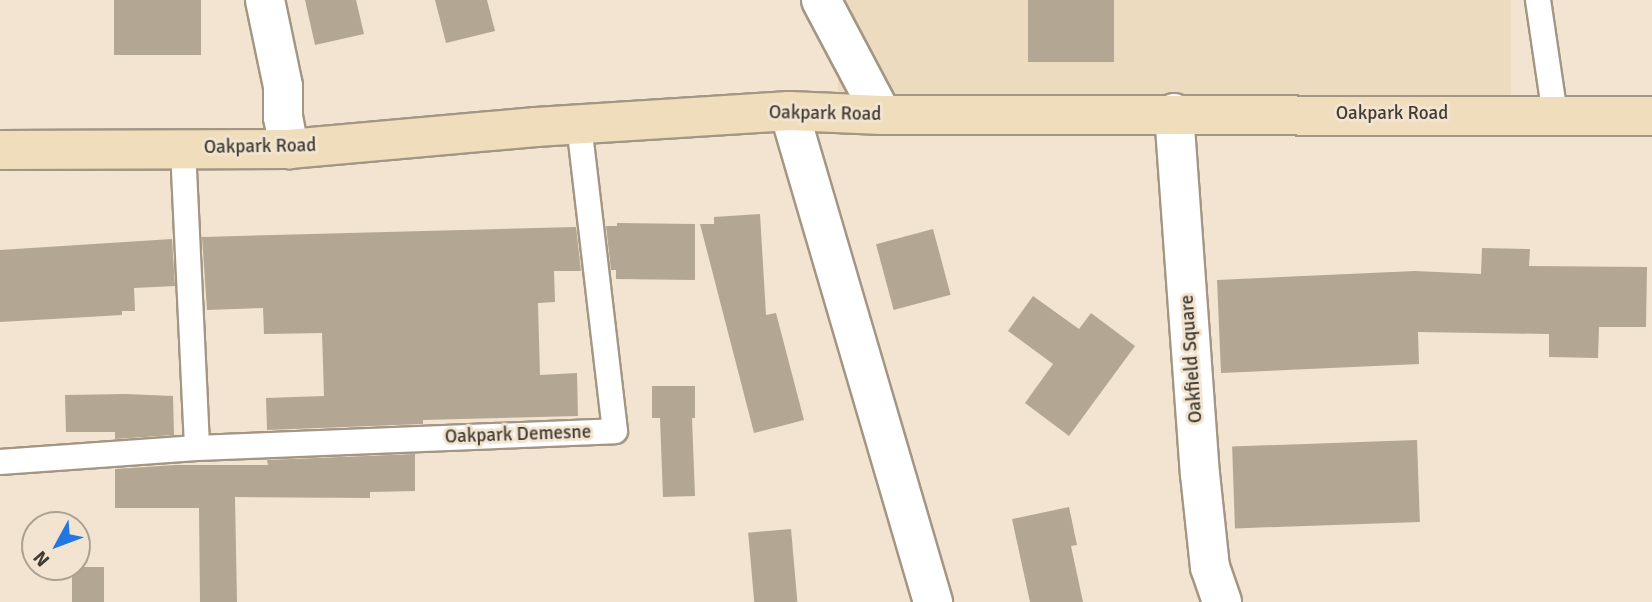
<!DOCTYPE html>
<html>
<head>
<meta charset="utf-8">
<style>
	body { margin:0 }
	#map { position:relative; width:1652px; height:602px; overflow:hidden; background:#f2e4d0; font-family:Signika,sans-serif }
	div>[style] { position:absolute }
	.built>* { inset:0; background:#eddbc0; transform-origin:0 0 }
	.building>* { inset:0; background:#b3a693; transform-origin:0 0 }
	.roads { filter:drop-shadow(2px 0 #a39684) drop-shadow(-2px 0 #a39684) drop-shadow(0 2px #a39684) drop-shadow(0 -2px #a39684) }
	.lane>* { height:24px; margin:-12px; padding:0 12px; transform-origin:12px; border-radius:12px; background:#fff }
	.street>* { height:38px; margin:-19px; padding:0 19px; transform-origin:19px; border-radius:19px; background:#fff }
	.secondary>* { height:38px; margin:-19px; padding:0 19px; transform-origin:19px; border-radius:19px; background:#efddbb }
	span { translate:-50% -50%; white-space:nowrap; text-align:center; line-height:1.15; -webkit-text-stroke:6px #f2e4d0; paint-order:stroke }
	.street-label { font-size:19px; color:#413c34 }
	.north { position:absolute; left:21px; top:511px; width:70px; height:70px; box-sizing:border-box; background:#f2e4d0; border:2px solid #aba192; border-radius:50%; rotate:229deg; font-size:19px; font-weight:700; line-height:28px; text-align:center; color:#413c34 }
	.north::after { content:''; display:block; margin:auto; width:24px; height:32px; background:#2476e1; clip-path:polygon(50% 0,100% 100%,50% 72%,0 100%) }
</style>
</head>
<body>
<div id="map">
	<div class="built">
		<i style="left:838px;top:0;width:673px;height:100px"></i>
	</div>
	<div class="building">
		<i style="left:114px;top:0;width:87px;height:55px"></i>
		<i style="clip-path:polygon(305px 0,356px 0,364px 34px,315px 45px)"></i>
		<i style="clip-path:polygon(435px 0,487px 0,495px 31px,446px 43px)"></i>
		<i style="left:1028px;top:0;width:86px;height:62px"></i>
		<i style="clip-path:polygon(760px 214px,766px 315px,776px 313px,804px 420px,754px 433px,700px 224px,714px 224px,714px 217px)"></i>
		<i style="clip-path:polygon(617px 223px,695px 224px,695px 280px,616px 279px,616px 270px,611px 270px,606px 226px,617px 226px)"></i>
		<i style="clip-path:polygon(576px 227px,581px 271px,554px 271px,555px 302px,538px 303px,540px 375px,577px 373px,578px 416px,423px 420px,423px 424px,267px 430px,266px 398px,324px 396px,322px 333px,264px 334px,263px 308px,207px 310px,202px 237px)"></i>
		<i style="left:933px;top:229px;width:68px;height:59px;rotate:75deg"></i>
		<i style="clip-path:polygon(172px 239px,175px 286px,134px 288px,135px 311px,122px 311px,122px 315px,0 322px,0 250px)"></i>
		<i style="clip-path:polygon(1482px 248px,1530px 249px,1529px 266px,1647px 267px,1646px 327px,1599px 327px,1598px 358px,1549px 357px,1549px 334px,1418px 332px,1419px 364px,1221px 373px,1217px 280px,1415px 271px,1481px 274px)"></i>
		<i style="clip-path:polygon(1033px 296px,1079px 329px,1091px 313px,1135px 346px,1069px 436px,1025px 403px,1053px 364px,1008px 331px)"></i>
		<i style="clip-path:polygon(652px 386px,695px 386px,695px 418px,692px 418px,695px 496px,663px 497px,660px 418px,652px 418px)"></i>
		<i style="clip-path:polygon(126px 394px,173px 396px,174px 435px,115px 439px,115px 432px,66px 432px,65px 395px)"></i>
		<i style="left:1417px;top:440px;width:82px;height:185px;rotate:88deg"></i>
		<i style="clip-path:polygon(415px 454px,415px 491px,370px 492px,370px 498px,235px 497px,237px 602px,200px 602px,199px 508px,115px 508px,115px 469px,175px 465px,268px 465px,267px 460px)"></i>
		<i style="clip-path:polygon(1069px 507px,1077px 545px,1071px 546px,1083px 602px,1030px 602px,1012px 519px)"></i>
		<i style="left:791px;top:529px;width:73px;height:43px;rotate:85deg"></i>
		<i style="left:72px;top:567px;width:32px;height:35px"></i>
	</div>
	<div class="roads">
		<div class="lane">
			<i style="left:1538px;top:0;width:116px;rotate:81.6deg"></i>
			<i style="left:183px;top:149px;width:299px;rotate:87.3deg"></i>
			<i style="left:0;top:462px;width:197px;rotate:-4.1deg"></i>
			<i style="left:197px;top:448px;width:418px;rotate:-2.3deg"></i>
			<i style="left:615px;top:431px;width:308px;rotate:-96.7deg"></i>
		</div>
		<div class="street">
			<i style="left:265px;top:0;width:88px;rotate:78.2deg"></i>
			<i style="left:283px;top:86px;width:31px;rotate:90deg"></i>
			<i style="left:283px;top:117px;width:33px;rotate:79deg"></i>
			<i style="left:821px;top:0;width:130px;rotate:62.1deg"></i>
			<i style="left:789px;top:111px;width:512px;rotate:73.65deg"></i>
			<i style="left:1174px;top:113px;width:362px;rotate:85.9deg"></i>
			<i style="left:1200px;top:474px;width:94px;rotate:83.9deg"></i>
			<i style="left:1210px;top:567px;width:37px;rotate:71deg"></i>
		</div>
		<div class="secondary">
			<i style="left:0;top:150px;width:289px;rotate:-0.2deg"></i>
			<i style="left:289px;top:149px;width:248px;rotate:-5.1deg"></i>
			<i style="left:536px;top:127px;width:254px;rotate:-3.6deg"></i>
			<i style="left:789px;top:111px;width:93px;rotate:2.5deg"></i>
			<i style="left:882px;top:115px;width:770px;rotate:0.07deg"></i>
		</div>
	</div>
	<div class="street-label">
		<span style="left:825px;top:114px;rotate:1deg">Oakpark Road</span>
		<span style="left:1392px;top:114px">Oakpark Road</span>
		<span style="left:260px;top:147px;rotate:-1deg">Oakpark Road</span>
		<span style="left:1192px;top:359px;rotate:-94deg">Oakfield Square</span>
		<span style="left:518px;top:435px;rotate:-2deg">Oakpark Demesne</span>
	</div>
	<div class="north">N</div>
</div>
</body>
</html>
